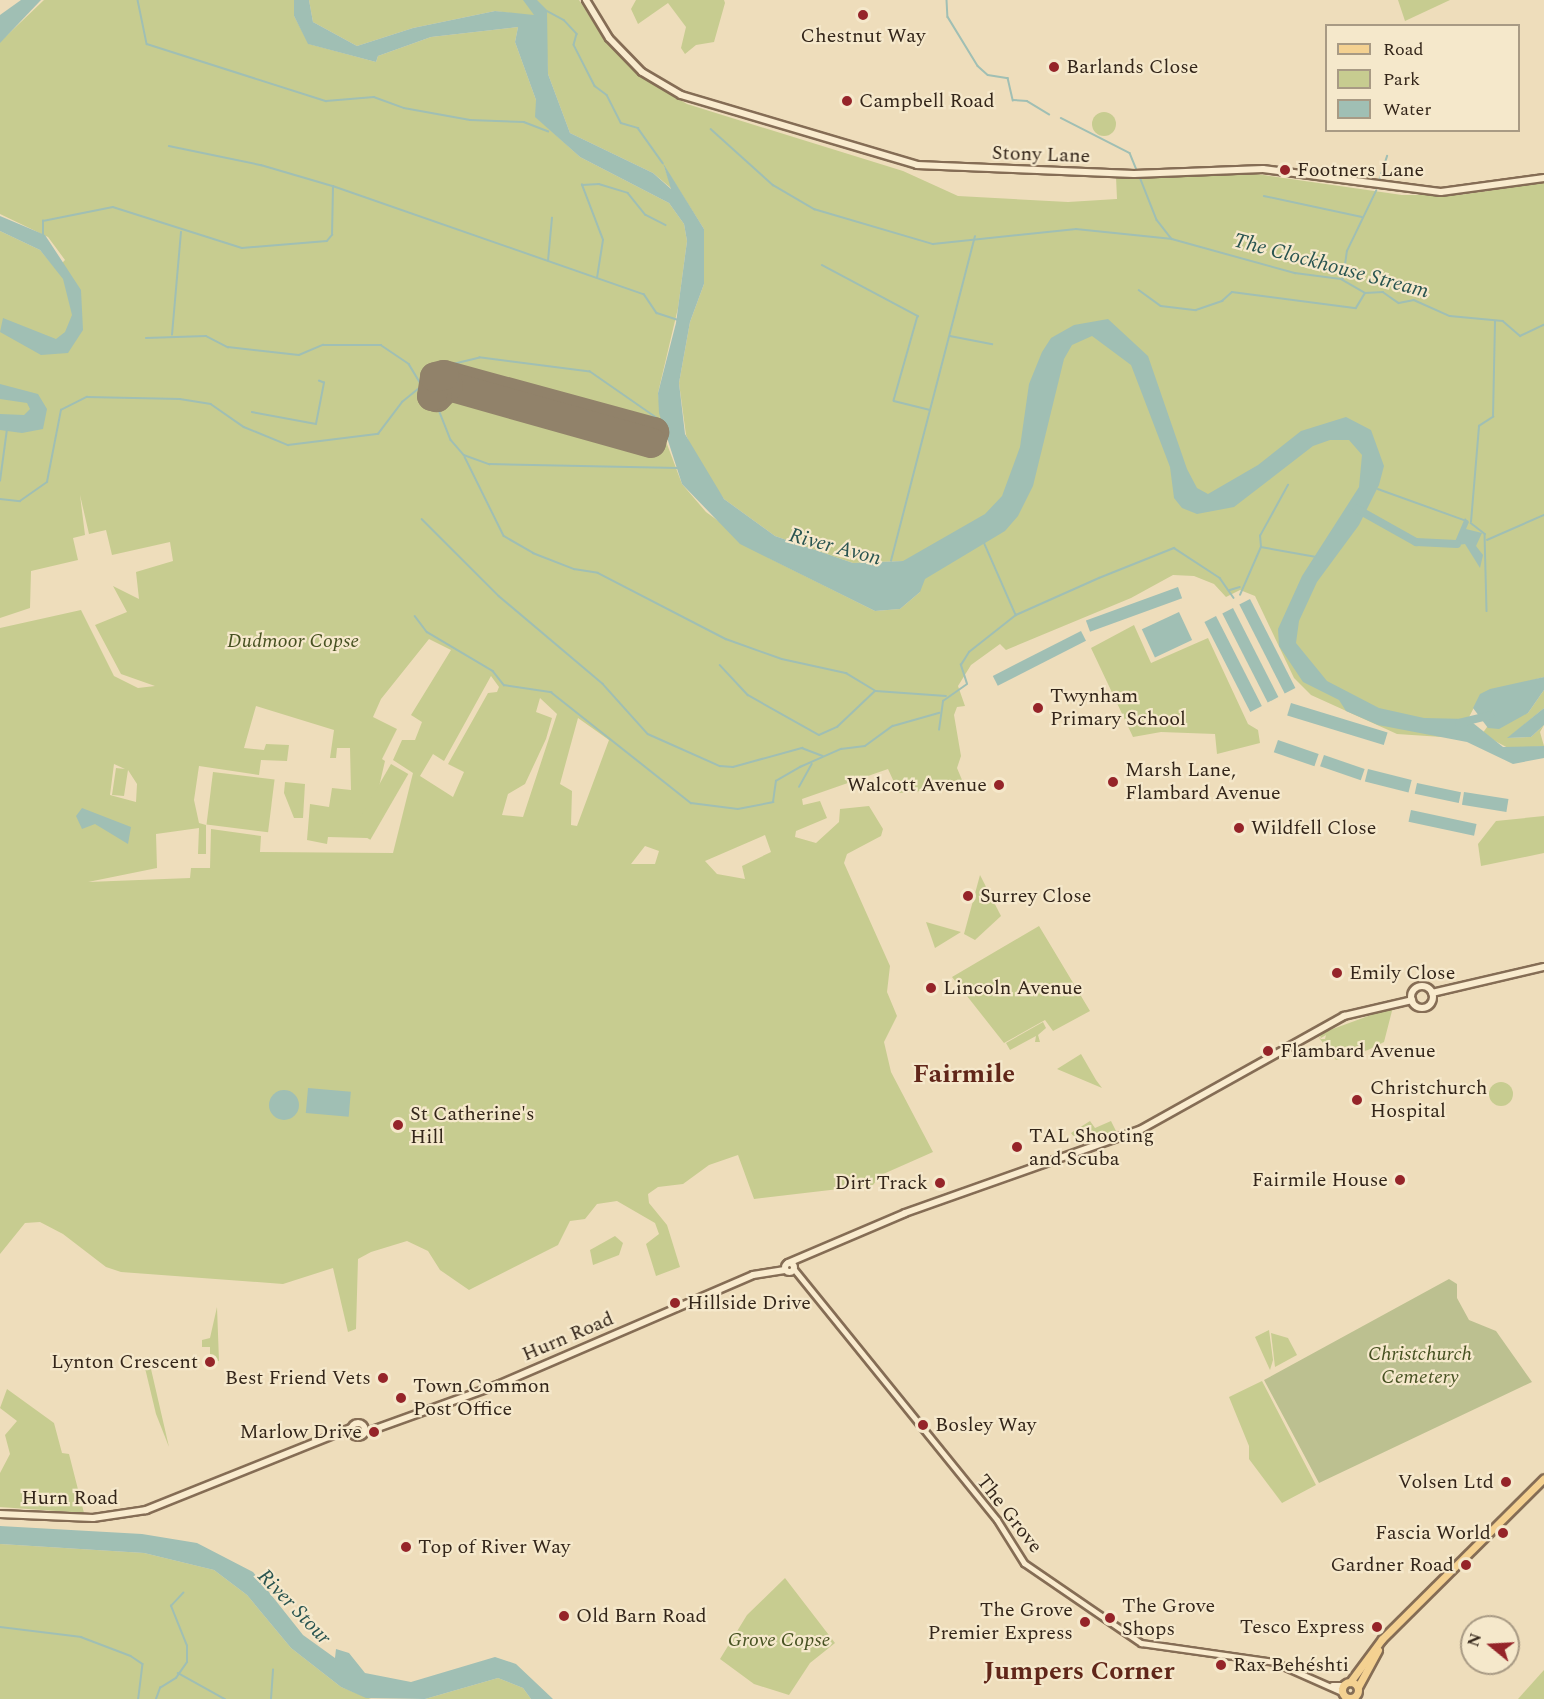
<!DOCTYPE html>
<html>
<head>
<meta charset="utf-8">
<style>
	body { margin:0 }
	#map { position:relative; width:1544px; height:1699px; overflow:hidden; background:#edb; font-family:Spectral,serif }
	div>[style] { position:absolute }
	.green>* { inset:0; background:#c7cc90; transform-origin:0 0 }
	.round { border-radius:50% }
	.cemetery>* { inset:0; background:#bcc090 }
	.water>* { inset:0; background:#a0bfb4; transform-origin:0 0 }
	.stream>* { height:1.5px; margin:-0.75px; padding:0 0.75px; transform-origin:0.75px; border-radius:0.75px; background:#a0bfb4 }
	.river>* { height:8px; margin:-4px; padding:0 4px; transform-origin:4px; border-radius:4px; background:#a0bfb4 }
	.runway>* { height:30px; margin:-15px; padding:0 15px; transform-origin:15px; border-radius:15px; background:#91826a }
	.roads { filter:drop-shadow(2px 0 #856d55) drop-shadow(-2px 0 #856d55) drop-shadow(0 2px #856d55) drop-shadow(0 -2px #856d55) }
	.tertiary>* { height:5px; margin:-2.5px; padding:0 2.5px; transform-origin:2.5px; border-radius:2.5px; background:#f9ebce }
	.secondary>* { height:6px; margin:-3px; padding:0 3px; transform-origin:3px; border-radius:3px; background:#f9ebce }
	.secondary>.ring { margin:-3px; padding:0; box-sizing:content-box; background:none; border:6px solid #f9ebce; border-radius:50% }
	.primary>* { height:7px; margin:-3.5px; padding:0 3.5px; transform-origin:3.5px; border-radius:3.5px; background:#f4d191 }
	.primary>.ring { margin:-3.5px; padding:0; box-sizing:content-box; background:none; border:7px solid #f4d191; border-radius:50% }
	.dots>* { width:16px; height:16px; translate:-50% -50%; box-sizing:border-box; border:3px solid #f5e8cb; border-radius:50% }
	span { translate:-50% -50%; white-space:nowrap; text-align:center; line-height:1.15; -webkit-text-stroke:4.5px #f5e8cb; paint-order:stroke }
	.poi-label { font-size:20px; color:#34261a }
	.left { translate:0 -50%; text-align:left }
	.right { translate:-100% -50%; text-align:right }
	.street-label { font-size:20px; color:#34261a }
	.park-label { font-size:20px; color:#465121; font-style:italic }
	.water-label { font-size:21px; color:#295450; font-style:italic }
	.district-label { font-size:26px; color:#612619; font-weight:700 }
	.legend { position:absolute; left:1325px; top:24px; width:195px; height:108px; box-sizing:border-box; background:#f5e8cb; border:2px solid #a89a84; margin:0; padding:8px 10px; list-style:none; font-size:18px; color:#34261a }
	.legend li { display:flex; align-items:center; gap:12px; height:30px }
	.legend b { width:30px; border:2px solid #a89a84 }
	.north { position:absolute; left:1460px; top:1615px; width:60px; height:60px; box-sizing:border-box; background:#f5e8cb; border:2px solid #a89a84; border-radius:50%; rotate:288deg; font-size:16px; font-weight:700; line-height:24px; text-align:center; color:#34261a }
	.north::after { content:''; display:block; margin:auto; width:21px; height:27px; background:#952429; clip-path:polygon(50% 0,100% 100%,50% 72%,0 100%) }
</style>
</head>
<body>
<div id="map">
	<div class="green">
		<i style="clip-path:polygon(evenodd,44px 0,294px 0,294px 16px,309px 44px,376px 62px,378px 56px,431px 37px,518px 27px,515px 42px,536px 100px,536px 117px,580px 157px,669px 203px,684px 224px,687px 241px,678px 308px,658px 393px,664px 436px,682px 484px,706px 512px,769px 558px,875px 611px,900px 609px,920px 592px,903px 561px,853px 563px,775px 536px,724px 499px,701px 468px,686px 435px,679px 383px,690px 322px,704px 284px,704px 229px,664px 166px,672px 189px,653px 173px,570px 133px,548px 74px,545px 18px,495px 11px,413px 28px,357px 46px,313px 22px,309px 0,579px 0,604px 39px,641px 77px,687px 104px,903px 171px,958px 196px,1068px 202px,1117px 199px,1116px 177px,1250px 173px,1402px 195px,1459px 195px,1544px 183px,1544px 677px,1481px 694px,1468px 719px,1445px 720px,1442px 737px,1397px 734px,1311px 695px,1294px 678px,1255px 596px,1240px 590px,1226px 597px,1214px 584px,1194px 576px,1173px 575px,1131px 598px,1006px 650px,1000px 644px,971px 665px,958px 686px,965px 706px,957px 707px,954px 715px,961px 756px,957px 768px,965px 787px,899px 793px,888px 769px,802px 799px,803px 805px,820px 801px,827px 818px,796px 831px,795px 837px,816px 843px,839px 822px,840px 809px,869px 806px,883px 829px,881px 836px,847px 854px,844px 863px,890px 966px,887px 992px,897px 1016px,884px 1042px,891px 1072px,933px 1152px,881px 1175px,873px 1185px,754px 1199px,738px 1155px,709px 1165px,683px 1184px,658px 1187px,648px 1194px,649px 1203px,667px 1225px,680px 1267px,656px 1276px,646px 1244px,659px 1234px,655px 1223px,617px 1201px,597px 1204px,585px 1219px,570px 1221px,558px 1245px,469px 1290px,440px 1270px,428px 1251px,407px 1241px,371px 1252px,358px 1259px,356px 1329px,348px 1332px,333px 1268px,283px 1284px,121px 1272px,106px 1267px,63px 1234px,40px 1222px,25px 1223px,0 1254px,0 628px,81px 610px,114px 676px,138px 688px,155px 686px,121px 674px,95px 625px,127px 612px,113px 586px,139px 599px,136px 572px,173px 561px,170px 542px,112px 555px,106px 530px,89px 534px,80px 495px,85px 535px,73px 538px,78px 560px,31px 571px,30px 608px,0 618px,0 231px,40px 250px,56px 269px,65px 260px,48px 237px,0 214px,0 42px,44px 0,429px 639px,451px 650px,411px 715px,422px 722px,415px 740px,402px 740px,393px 760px,413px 773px,393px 853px,260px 852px,261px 836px,211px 829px,210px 868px,191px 868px,190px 878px,88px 882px,157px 868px,156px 834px,199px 828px,198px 854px,206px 854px,206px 825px,199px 823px,194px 800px,199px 766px,259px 775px,261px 760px,287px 761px,289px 745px,266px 744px,264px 750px,244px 748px,256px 706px,334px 730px,330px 758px,336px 758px,337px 748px,350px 748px,351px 790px,332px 788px,329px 807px,310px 804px,307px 840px,327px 844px,328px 837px,367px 838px,385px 761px,382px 759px,397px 729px,373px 717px,381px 699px,429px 639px,44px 0,491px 676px,499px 687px,497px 692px,488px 693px,448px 764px,464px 772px,453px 797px,420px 776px,433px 754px,444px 761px,491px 676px,44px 0,540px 698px,557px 714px,523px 817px,502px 815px,508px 794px,525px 784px,546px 739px,552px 718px,536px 712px,540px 698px,44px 0,578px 718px,609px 740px,577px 826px,571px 825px,572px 791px,560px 784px,578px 718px,44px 0,114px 764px,125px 769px,116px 768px,112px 795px,124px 796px,128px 770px,137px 784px,136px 802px,110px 795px,114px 764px,44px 0,765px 835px,771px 852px,742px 866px,745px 879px,717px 874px,705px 861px,765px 835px,44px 0,645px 846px,659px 851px,655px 864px,631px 864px,645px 846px)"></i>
		<i style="clip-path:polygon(636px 0,724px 0,725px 3px,714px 42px,696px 45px,685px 54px,681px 48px,686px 27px,668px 3px,638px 24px,631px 9px)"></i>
		<i style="clip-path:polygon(1398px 0,1450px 0,1405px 21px)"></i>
		<i class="round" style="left:1092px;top:112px;width:24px;height:24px"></i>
		<i style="clip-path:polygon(1134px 625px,1151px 663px,1208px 638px,1248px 724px,1258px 730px,1260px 743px,1217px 754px,1215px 734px,1161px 732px,1133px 737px,1091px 648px)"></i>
		<i style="clip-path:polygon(1544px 690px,1544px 708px,1508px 738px,1531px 737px,1544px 725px,1540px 732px,1544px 746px,1510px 749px,1482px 734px,1487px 727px,1528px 713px)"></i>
		<i style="left:391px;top:764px;width:20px;height:76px;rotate:30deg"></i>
		<i style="left:213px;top:772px;width:62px;height:53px;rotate:7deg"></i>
		<i style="clip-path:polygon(285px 782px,305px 784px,303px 818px,294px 818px,284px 793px)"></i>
		<i style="clip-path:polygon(1544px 816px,1544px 853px,1481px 866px,1478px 844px,1496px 821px)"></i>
		<i style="clip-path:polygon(980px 875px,1001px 916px,975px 940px,964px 934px)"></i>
		<i style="clip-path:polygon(926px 922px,961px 932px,935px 948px)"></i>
		<i style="clip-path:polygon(1039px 926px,1090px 1011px,1053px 1031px,1045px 1020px,1004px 1043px,952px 977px)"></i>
		<i style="clip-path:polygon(1393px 1007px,1384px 1042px,1368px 1050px,1336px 1060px,1317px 1035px,1321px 1039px,1325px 1039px,1326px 1035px,1321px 1038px,1319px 1034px)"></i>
		<i style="clip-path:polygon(1043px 1022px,1046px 1028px,1038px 1035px,1040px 1042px,1035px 1042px,1036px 1036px,1010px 1050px,1006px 1043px)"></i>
		<i style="clip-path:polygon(1081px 1054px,1096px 1080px,1102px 1088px,1057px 1069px)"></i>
		<i class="round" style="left:1489px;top:1082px;width:24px;height:24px"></i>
		<i style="clip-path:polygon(1090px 1121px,1095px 1128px,1111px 1121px,1116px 1131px,1078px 1142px,1071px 1133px)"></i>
		<i style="clip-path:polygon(615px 1236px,623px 1243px,619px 1255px,593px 1265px,590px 1250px)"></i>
		<i style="clip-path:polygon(217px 1307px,219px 1361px,210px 1362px,210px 1347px,202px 1347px,202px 1340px,210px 1338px)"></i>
		<i style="clip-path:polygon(1269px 1330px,1273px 1360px,1270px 1370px,1255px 1337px)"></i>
		<i style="clip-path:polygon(1271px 1333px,1288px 1338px,1297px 1355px,1275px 1367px)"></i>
		<i style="clip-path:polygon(145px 1368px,151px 1369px,169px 1447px,156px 1414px)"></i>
		<i style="clip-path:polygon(1262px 1381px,1316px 1485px,1282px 1503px,1249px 1459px,1249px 1446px,1229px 1397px)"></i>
		<i style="clip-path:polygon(7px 1389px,54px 1423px,62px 1453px,69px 1454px,84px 1513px,0 1507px,0 1473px,10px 1454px,5px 1435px,17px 1421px,0 1408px)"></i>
		<i style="clip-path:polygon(0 1544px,144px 1553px,214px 1570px,247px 1595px,291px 1648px,341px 1687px,371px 1699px,0 1699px)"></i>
		<i style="clip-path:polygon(785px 1578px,835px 1643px,810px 1663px,789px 1695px,754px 1684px,720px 1659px,747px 1615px)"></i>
		<i style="clip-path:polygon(1544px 1670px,1544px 1699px,1518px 1699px)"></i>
		<i style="clip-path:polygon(498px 1678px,523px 1688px,531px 1699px,425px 1699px)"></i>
	</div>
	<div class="cemetery">
		<i style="clip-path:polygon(1449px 1279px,1457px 1284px,1457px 1298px,1469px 1320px,1496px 1331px,1532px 1382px,1319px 1483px,1264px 1380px)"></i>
	</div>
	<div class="water">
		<i style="clip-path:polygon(21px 0,41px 0,0 43px,0 15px)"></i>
		<i style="clip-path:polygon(294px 0,309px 0,313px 22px,357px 46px,413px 28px,495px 11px,534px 15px,523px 0,537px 0,547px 10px,548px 74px,570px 133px,653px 173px,671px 189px,663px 163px,704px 229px,704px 284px,690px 322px,679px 383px,685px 434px,724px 499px,775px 536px,853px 563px,903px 561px,985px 514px,1002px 496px,1020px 447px,1029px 384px,1042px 352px,1051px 338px,1074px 325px,1108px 319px,1148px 356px,1187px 469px,1197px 488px,1208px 494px,1258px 465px,1301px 431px,1346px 417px,1371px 430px,1384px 466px,1379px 485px,1359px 525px,1317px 582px,1299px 621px,1296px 643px,1327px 681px,1379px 708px,1424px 718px,1468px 719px,1503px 747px,1544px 746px,1544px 758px,1513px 764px,1467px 742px,1378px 725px,1346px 711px,1339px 700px,1303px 682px,1279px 646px,1278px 629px,1302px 576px,1359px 487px,1362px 455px,1349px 440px,1330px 440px,1313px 446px,1234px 507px,1197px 514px,1182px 508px,1174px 498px,1170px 467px,1131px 365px,1092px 336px,1072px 345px,1064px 359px,1033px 486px,1018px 516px,1005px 531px,925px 579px,920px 592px,900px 609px,875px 611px,740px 544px,682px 484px,659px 413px,658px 393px,676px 323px,687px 241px,684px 224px,669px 203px,580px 157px,535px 117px,536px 100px,515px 42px,518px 27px,431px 37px,378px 56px,376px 62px,308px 44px,294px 16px)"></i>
		<i style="clip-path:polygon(0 216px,45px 235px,81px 290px,83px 330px,68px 353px,41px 355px,0 332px,3px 318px,56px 339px,65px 332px,72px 315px,63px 279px,40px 250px,0 231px)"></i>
		<i style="clip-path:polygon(0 384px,38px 394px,47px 409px,43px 429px,22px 433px,0 430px,0 414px,24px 415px,30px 409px,27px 403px,0 399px)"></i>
		<i style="clip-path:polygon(1465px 518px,1469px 522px,1466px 529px,1482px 533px,1476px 546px,1483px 555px,1480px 568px,1465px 544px,1445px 547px,1454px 544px)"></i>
		<i style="left:1178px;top:587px;width:12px;height:98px;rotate:70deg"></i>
		<i style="left:1250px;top:599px;width:100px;height:12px;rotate:63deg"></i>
		<i style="left:1233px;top:608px;width:100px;height:12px;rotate:63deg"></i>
		<i style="left:1179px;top:612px;width:31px;height:41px;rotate:65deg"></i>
		<i style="left:1216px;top:616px;width:101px;height:13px;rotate:63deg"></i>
		<i style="left:1081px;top:631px;width:11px;height:99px;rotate:63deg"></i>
		<i style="clip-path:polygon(1544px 677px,1544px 690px,1528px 713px,1499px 729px,1488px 728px,1473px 708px,1480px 694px,1490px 689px)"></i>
		<i style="left:1291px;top:703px;width:101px;height:13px;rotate:17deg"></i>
		<i style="clip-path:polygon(1544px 708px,1544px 725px,1531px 737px,1507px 738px)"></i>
		<i style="left:1278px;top:740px;width:43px;height:13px;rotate:19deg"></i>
		<i style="left:1324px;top:755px;width:43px;height:12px;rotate:19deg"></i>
		<i style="left:1368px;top:769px;width:45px;height:13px;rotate:14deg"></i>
		<i style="left:1417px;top:783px;width:45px;height:11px;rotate:12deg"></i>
		<i style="left:1464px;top:792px;width:45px;height:13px;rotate:9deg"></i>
		<i style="clip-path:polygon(82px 808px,131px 827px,128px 844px,95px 824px,82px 829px,76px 816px)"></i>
		<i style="left:1411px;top:810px;width:67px;height:12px;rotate:12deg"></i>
		<i style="left:308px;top:1088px;width:43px;height:25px;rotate:5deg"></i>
		<i class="round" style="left:269px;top:1090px;width:30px;height:30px"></i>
		<i style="clip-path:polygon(0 1526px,142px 1534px,197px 1543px,253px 1572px,303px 1635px,335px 1658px,336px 1649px,349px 1653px,365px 1673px,411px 1682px,495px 1657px,516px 1664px,553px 1699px,531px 1699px,523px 1688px,498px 1678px,425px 1699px,366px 1698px,341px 1687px,291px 1648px,247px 1595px,214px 1570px,144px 1553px,0 1544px)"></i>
	</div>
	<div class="stream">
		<i style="left:138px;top:0;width:45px;rotate:78.4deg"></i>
		<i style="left:147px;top:44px;width:188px;rotate:17.7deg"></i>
		<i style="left:326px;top:101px;width:48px;rotate:-4.8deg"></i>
		<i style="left:374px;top:97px;width:32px;rotate:20deg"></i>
		<i style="left:404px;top:108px;width:67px;rotate:10.3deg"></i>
		<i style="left:470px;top:120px;width:54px;rotate:2.1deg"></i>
		<i style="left:524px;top:122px;width:26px;rotate:21deg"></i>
		<i style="left:947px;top:0;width:17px;rotate:87deg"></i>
		<i style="left:948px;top:17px;width:57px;rotate:58.5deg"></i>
		<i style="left:978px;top:66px;width:13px;rotate:42deg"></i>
		<i style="left:988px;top:75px;width:20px;rotate:9deg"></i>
		<i style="left:1008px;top:78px;width:23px;rotate:77deg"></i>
		<i style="left:1013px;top:100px;width:14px;rotate:4deg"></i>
		<i style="left:1027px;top:101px;width:26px;rotate:31deg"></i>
		<i style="left:547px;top:11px;width:19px;rotate:28deg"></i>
		<i style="left:564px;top:20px;width:19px;rotate:47deg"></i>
		<i style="left:577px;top:34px;width:11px;rotate:105deg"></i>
		<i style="left:574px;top:45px;width:46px;rotate:62.9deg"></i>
		<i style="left:595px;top:86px;width:15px;rotate:37deg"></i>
		<i style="left:607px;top:95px;width:31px;rotate:63deg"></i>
		<i style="left:621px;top:123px;width:18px;rotate:16deg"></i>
		<i style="left:638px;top:128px;width:43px;rotate:54.5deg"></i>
		<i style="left:1061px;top:118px;width:77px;rotate:26.9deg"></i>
		<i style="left:1130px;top:153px;width:18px;rotate:68deg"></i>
		<i style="left:711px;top:129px;width:84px;rotate:42.1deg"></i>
		<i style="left:773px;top:185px;width:48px;rotate:30.3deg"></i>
		<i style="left:814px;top:209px;width:124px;rotate:16.4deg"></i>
		<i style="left:933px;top:244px;width:144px;rotate:-6deg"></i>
		<i style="left:1076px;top:229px;width:97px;rotate:5.9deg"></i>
		<i style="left:169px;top:146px;width:94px;rotate:11.7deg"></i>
		<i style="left:261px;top:165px;width:75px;rotate:16.3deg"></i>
		<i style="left:333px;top:186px;width:329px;rotate:19.2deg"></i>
		<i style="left:644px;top:294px;width:23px;rotate:56deg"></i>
		<i style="left:657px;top:313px;width:22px;rotate:18deg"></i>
		<i style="left:1140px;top:177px;width:46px;rotate:68.4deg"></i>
		<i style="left:1157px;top:220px;width:24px;rotate:52deg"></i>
		<i style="left:1172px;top:239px;width:128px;rotate:15.5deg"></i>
		<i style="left:1295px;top:273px;width:46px;rotate:7.4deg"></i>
		<i style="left:1341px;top:279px;width:28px;rotate:30deg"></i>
		<i style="left:1365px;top:293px;width:18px;rotate:-3deg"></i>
		<i style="left:1383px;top:292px;width:19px;rotate:35deg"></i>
		<i style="left:1399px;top:303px;width:15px;rotate:-11deg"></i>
		<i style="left:1414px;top:300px;width:39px;rotate:24deg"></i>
		<i style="left:1450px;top:316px;width:53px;rotate:5.4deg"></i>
		<i style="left:1503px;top:321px;width:23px;rotate:41deg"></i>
		<i style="left:1520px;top:336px;width:26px;rotate:-25deg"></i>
		<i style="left:1379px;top:181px;width:26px;rotate:-72deg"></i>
		<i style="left:1264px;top:196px;width:100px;rotate:12.1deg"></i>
		<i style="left:43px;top:236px;width:15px;rotate:-90deg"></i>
		<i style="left:43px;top:221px;width:71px;rotate:-11.3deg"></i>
		<i style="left:113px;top:207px;width:135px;rotate:17.6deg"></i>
		<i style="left:242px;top:248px;width:85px;rotate:-4.7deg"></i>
		<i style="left:327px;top:241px;width:8px;rotate:-50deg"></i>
		<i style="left:332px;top:235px;width:48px;rotate:-88.8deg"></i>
		<i style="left:548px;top:261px;width:43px;rotate:-84.7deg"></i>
		<i style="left:822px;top:265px;width:109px;rotate:28deg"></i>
		<i style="left:918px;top:316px;width:88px;rotate:105.8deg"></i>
		<i style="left:894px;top:401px;width:36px;rotate:14deg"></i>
		<i style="left:597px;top:278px;width:38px;rotate:-81deg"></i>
		<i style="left:603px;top:240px;width:59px;rotate:-110.9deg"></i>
		<i style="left:582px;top:185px;width:17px;rotate:-3deg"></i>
		<i style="left:599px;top:184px;width:30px;rotate:17deg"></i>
		<i style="left:628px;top:193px;width:28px;rotate:51deg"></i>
		<i style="left:646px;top:215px;width:22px;rotate:27deg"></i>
		<i style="left:1343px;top:279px;width:28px;rotate:-82deg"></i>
		<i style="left:1347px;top:251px;width:67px;rotate:-64.2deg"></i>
		<i style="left:1139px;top:290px;width:27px;rotate:36deg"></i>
		<i style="left:1161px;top:306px;width:35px;rotate:7deg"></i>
		<i style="left:1196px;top:310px;width:28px;rotate:-19deg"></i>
		<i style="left:1222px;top:301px;width:13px;rotate:-42deg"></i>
		<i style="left:1232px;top:292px;width:125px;rotate:7.4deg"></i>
		<i style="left:1356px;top:308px;width:17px;rotate:-59deg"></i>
		<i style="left:172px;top:335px;width:103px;rotate:-85deg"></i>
		<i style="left:950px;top:336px;width:43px;rotate:10.8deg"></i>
		<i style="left:146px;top:338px;width:60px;rotate:-1.9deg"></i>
		<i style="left:206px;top:336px;width:25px;rotate:27deg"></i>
		<i style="left:228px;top:347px;width:71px;rotate:6.4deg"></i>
		<i style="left:299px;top:355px;width:26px;rotate:-23deg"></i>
		<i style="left:323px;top:345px;width:58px"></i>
		<i style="left:381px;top:345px;width:34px;rotate:34deg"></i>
		<i style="left:409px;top:364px;width:26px;rotate:59deg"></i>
		<i style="left:422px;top:386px;width:7px;rotate:8deg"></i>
		<i style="left:252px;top:412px;width:65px;rotate:10.6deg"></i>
		<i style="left:316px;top:424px;width:42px;rotate:-79deg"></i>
		<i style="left:324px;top:383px;width:5px;rotate:-158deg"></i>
		<i style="left:662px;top:422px;width:88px;rotate:-145.2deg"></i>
		<i style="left:590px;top:372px;width:111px;rotate:-172.7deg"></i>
		<i style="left:480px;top:358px;width:42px;rotate:166.3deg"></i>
		<i style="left:439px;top:368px;width:21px;rotate:115deg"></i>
		<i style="left:430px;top:387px;width:57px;rotate:68.4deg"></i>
		<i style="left:451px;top:440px;width:20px;rotate:49deg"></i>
		<i style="left:464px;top:455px;width:27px;rotate:20deg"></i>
		<i style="left:489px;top:464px;width:189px;rotate:1.2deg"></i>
		<i style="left:465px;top:457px;width:88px;rotate:63.7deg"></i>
		<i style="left:504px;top:536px;width:34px;rotate:30deg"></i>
		<i style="left:533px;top:553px;width:44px;rotate:21.3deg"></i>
		<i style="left:574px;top:569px;width:24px;rotate:9deg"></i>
		<i style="left:598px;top:573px;width:144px;rotate:27.3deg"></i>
		<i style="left:726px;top:639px;width:59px;rotate:19.7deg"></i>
		<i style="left:782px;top:659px;width:66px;rotate:12.3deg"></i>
		<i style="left:846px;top:673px;width:35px;rotate:31deg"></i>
		<i style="left:876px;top:691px;width:70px;rotate:4.1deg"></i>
		<i style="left:0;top:481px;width:52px;rotate:-82.3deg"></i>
		<i style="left:1378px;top:489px;width:95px;rotate:19.8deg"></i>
		<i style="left:0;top:499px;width:20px;rotate:6deg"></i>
		<i style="left:20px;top:501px;width:33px;rotate:-35deg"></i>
		<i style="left:47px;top:482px;width:73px;rotate:-79deg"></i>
		<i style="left:61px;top:410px;width:29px;rotate:-27deg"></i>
		<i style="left:87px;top:397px;width:93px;rotate:1.2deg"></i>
		<i style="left:180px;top:399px;width:31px;rotate:9deg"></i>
		<i style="left:211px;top:404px;width:40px;rotate:34.9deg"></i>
		<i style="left:244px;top:427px;width:48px;rotate:22.2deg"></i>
		<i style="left:288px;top:445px;width:91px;rotate:-7deg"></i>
		<i style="left:378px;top:434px;width:40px;rotate:-53deg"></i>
		<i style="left:402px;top:402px;width:26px;rotate:-39deg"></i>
		<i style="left:422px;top:519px;width:109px;rotate:45deg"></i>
		<i style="left:499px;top:596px;width:136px;rotate:40.2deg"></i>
		<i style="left:603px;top:684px;width:67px;rotate:48deg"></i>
		<i style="left:648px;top:734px;width:79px;rotate:24deg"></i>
		<i style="left:720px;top:766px;width:13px;rotate:4deg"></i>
		<i style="left:733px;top:767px;width:72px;rotate:-15.4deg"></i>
		<i style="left:802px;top:748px;width:22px;rotate:21deg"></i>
		<i style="left:1471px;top:522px;width:96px;rotate:-85.2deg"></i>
		<i style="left:1479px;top:426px;width:17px;rotate:-33deg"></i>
		<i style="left:1493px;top:417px;width:95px;rotate:-88.8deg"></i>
		<i style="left:1471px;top:523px;width:18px;rotate:38deg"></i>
		<i style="left:1485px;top:534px;width:77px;rotate:88.5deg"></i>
		<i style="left:1487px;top:540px;width:62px;rotate:-23.7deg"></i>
		<i style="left:984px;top:542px;width:80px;rotate:66.3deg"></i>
		<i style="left:1261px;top:547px;width:56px;rotate:10.3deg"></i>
		<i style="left:891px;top:561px;width:335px;rotate:-75.5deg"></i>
		<i style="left:1230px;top:590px;width:10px;rotate:-17deg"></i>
		<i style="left:1240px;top:595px;width:52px;rotate:-66.4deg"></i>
		<i style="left:1261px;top:547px;width:11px;rotate:-95deg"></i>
		<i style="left:1260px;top:536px;width:58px;rotate:-61.2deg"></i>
		<i style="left:415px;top:616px;width:20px;rotate:53deg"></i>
		<i style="left:427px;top:632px;width:77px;rotate:30.6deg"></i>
		<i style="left:493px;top:671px;width:18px;rotate:52deg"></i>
		<i style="left:504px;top:685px;width:48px;rotate:8.5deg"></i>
		<i style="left:551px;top:692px;width:179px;rotate:38.4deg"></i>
		<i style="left:691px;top:803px;width:47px;rotate:7.3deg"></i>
		<i style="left:738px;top:809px;width:36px;rotate:-11deg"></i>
		<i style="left:773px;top:802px;width:21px;rotate:-82deg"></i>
		<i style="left:776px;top:781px;width:28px;rotate:-30deg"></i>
		<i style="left:800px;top:767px;width:45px;rotate:-23.7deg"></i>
		<i style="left:841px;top:749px;width:24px;rotate:-7deg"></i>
		<i style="left:865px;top:746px;width:34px;rotate:-36deg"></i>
		<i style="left:893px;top:726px;width:48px;rotate:-15.8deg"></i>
		<i style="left:720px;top:665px;width:41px;rotate:47deg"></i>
		<i style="left:748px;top:695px;width:81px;rotate:29.4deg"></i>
		<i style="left:819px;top:735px;width:20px;rotate:-24deg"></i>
		<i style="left:837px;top:727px;width:51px;rotate:-43.4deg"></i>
		<i style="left:939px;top:730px;width:29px;rotate:-82deg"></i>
		<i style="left:943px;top:701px;width:29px;rotate:-35deg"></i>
		<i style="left:967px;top:684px;width:20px;rotate:-108deg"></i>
		<i style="left:961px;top:665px;width:15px;rotate:-58deg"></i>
		<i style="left:969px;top:652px;width:60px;rotate:-38.2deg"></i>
		<i style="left:1016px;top:615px;width:91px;rotate:-24deg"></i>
		<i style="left:1099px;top:578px;width:81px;rotate:-21.8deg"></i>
		<i style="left:1174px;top:548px;width:55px;rotate:33.1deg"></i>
		<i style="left:1220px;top:578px;width:24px;rotate:55deg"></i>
		<i style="left:799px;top:787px;width:26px;rotate:-61deg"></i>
		<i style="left:0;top:1627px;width:82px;rotate:7deg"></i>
		<i style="left:81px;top:1637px;width:53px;rotate:20.8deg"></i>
		<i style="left:131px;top:1656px;width:14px;rotate:34deg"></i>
		<i style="left:143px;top:1664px;width:35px;rotate:97deg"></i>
		<i style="left:178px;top:1673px;width:54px;rotate:29deg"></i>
		<i style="left:156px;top:1699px;width:12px;rotate:-70deg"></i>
		<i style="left:160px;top:1688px;width:19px;rotate:-32deg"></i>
		<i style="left:176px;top:1678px;width:19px;rotate:-55deg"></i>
		<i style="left:187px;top:1662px;width:16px;rotate:-90deg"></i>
		<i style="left:187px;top:1646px;width:43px;rotate:-111.8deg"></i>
		<i style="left:171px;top:1606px;width:18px;rotate:-47deg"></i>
		<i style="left:271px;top:1699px;width:29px;rotate:-86deg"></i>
	</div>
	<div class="river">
		<i style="left:1357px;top:509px;width:68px;rotate:29.2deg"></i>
		<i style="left:1416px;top:542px;width:41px;rotate:2.8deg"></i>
		<i style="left:1459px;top:723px;width:32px;rotate:-14deg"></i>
	</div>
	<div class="runway">
		<i style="left:444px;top:375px;width:218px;rotate:15.2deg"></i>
		<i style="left:654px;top:432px;width:11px;rotate:105deg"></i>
		<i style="left:651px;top:443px;width:211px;rotate:-164.3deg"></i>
		<i style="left:448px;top:386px;width:16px;rotate:135deg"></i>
		<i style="left:437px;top:397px;width:5px;rotate:-169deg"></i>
		<i style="left:432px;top:396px;width:19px;rotate:-81deg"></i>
		<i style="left:435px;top:377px;width:9px;rotate:-13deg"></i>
	</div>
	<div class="roads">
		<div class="tertiary">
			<i style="left:793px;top:1268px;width:324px;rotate:51deg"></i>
			<i style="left:997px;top:1520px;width:51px;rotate:57.9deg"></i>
			<i style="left:1024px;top:1563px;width:142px;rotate:34.4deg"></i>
			<i style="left:1141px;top:1643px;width:134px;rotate:8.1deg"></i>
			<i style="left:1274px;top:1662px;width:74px;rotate:23.8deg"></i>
			<i style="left:1332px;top:1685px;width:12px"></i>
		</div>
		<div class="secondary">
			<i style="left:586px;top:0;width:44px;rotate:58.8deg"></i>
			<i style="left:609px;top:38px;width:47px;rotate:45.9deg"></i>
			<i style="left:642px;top:72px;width:45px;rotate:30.5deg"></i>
			<i style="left:681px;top:95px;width:246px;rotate:16.5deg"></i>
			<i style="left:917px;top:165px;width:217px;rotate:2.4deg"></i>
			<i style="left:1134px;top:174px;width:129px;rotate:-2.2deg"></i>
			<i style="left:1263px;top:169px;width:179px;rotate:7.4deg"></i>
			<i style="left:1441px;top:192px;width:104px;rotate:-7.7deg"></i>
			<i class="ring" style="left:1411px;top:986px;width:16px;height:16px"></i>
			<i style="left:1432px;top:993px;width:115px;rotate:-13.1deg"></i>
			<i class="ring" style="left:784.5px;top:1262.5px;width:3px;height:3px"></i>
			<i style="left:788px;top:1263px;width:127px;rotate:-23.1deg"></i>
			<i style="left:905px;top:1213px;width:249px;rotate:-19.5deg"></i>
			<i style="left:1140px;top:1130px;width:234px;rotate:-29.2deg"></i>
			<i style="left:1344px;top:1016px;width:70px;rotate:-13.2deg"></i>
			<i class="ring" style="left:351px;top:1423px;width:8px;height:8px"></i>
			<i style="left:364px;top:1433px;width:145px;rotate:-19.8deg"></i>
			<i style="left:500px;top:1384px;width:275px;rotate:-23.3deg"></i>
			<i style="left:753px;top:1275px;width:32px;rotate:-9deg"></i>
			<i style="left:0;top:1514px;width:93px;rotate:2.5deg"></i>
			<i style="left:93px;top:1518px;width:54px;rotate:-8.6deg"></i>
			<i style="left:146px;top:1510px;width:221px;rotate:-21.8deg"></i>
		</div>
		<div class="primary">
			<i class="ring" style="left:1342px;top:1682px;width:9px;height:9px"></i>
			<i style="left:1350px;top:1682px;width:54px;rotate:-53.3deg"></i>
			<i style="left:1382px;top:1639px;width:228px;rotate:-44.8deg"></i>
			<i style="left:1358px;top:1687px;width:42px;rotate:-61.6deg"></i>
		</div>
	</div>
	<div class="dots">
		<i style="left:863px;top:15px;background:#952429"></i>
		<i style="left:1054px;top:67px;background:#952429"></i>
		<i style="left:847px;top:101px;background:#952429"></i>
		<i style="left:1285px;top:170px;background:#952429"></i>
		<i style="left:1038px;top:708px;background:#952429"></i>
		<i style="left:1113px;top:782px;background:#952429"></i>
		<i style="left:999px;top:785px;background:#952429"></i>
		<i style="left:1239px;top:828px;background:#952429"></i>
		<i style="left:968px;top:896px;background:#952429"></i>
		<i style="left:1337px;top:973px;background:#952429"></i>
		<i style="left:931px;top:988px;background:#952429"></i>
		<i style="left:1268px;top:1051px;background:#952429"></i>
		<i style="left:1357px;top:1100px;background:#952429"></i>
		<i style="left:398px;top:1125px;background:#952429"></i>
		<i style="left:1017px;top:1147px;background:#952429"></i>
		<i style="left:1400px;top:1180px;background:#952429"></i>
		<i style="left:940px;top:1183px;background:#952429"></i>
		<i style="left:675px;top:1303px;background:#952429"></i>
		<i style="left:210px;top:1362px;background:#952429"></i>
		<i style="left:383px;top:1378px;background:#952429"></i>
		<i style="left:401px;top:1398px;background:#952429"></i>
		<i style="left:923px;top:1425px;background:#952429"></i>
		<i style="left:374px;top:1432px;background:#952429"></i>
		<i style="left:1506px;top:1482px;background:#952429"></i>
		<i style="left:1503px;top:1533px;background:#952429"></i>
		<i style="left:406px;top:1547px;background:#952429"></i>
		<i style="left:1466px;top:1565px;background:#952429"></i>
		<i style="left:564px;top:1616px;background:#952429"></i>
		<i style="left:1110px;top:1618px;background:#952429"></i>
		<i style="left:1085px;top:1622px;background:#952429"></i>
		<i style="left:1377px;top:1627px;background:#952429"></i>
		<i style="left:1221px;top:1665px;background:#952429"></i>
	</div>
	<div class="poi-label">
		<span style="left:863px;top:36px">Chestnut Way</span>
		<span class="left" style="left:1066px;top:67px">Barlands Close</span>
		<span class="left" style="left:859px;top:101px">Campbell Road</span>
		<span class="left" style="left:1297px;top:170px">Footners Lane</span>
		<span class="left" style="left:1050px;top:708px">Twynham<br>Primary School</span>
		<span class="left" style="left:1125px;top:782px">Marsh Lane,<br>Flambard Avenue</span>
		<span class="right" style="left:987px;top:785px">Walcott Avenue</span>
		<span class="left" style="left:1251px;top:828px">Wildfell Close</span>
		<span class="left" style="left:980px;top:896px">Surrey Close</span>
		<span class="left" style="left:1349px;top:973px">Emily Close</span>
		<span class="left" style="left:943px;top:988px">Lincoln Avenue</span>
		<span class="left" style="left:1280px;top:1051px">Flambard Avenue</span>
		<span class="left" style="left:1370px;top:1100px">Christchurch<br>Hospital</span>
		<span class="left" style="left:410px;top:1126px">St Catherine's<br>Hill</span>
		<span class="left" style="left:1029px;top:1148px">TAL Shooting<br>and Scuba</span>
		<span class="right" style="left:1388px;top:1180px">Fairmile House</span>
		<span class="right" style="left:928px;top:1183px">Dirt Track</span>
		<span class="left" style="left:687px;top:1303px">Hillside Drive</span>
		<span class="right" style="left:198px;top:1362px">Lynton Crescent</span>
		<span class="right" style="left:371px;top:1378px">Best Friend Vets</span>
		<span class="left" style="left:413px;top:1398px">Town Common<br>Post Office</span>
		<span class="left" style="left:935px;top:1425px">Bosley Way</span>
		<span class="right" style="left:362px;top:1432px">Marlow Drive</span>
		<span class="right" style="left:1494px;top:1482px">Volsen Ltd</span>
		<span class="right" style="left:1491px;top:1533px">Fascia World</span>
		<span class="left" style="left:418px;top:1547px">Top of River Way</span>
		<span class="right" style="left:1454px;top:1565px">Gardner Road</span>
		<span class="left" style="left:1122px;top:1618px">The Grove<br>Shops</span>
		<span class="right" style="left:1073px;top:1622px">The Grove<br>Premier Express</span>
		<span class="left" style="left:576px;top:1616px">Old Barn Road</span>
		<span class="right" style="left:1365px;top:1627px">Tesco Express</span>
		<span class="left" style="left:1233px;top:1665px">Rax Behéshti</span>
	</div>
	<div class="street-label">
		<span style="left:1041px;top:155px;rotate:2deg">Stony Lane</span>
		<span style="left:568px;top:1337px;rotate:-23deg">Hurn Road</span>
		<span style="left:70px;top:1498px">Hurn Road</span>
		<span style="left:1009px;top:1514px;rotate:52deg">The Grove</span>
	</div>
	<div class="park-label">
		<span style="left:293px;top:641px">Dudmoor Copse</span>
		<span style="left:1420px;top:1366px">Christchurch<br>Cemetery</span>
		<span style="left:779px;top:1640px">Grove Copse</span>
	</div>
	<div class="water-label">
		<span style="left:1331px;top:266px;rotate:15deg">The Clockhouse Stream</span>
		<span style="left:835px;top:547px;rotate:15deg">River Avon</span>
		<span style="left:294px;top:1607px;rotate:46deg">River Stour</span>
	</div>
	<div class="district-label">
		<span style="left:964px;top:1075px">Fairmile</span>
		<span style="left:1079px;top:1672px">Jumpers Corner</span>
	</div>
	<ul class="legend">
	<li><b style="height:8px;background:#f4d191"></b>Road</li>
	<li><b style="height:16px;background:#c7cc90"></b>Park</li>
	<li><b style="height:16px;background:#a0bfb4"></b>Water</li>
	</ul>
	<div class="north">N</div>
</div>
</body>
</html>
